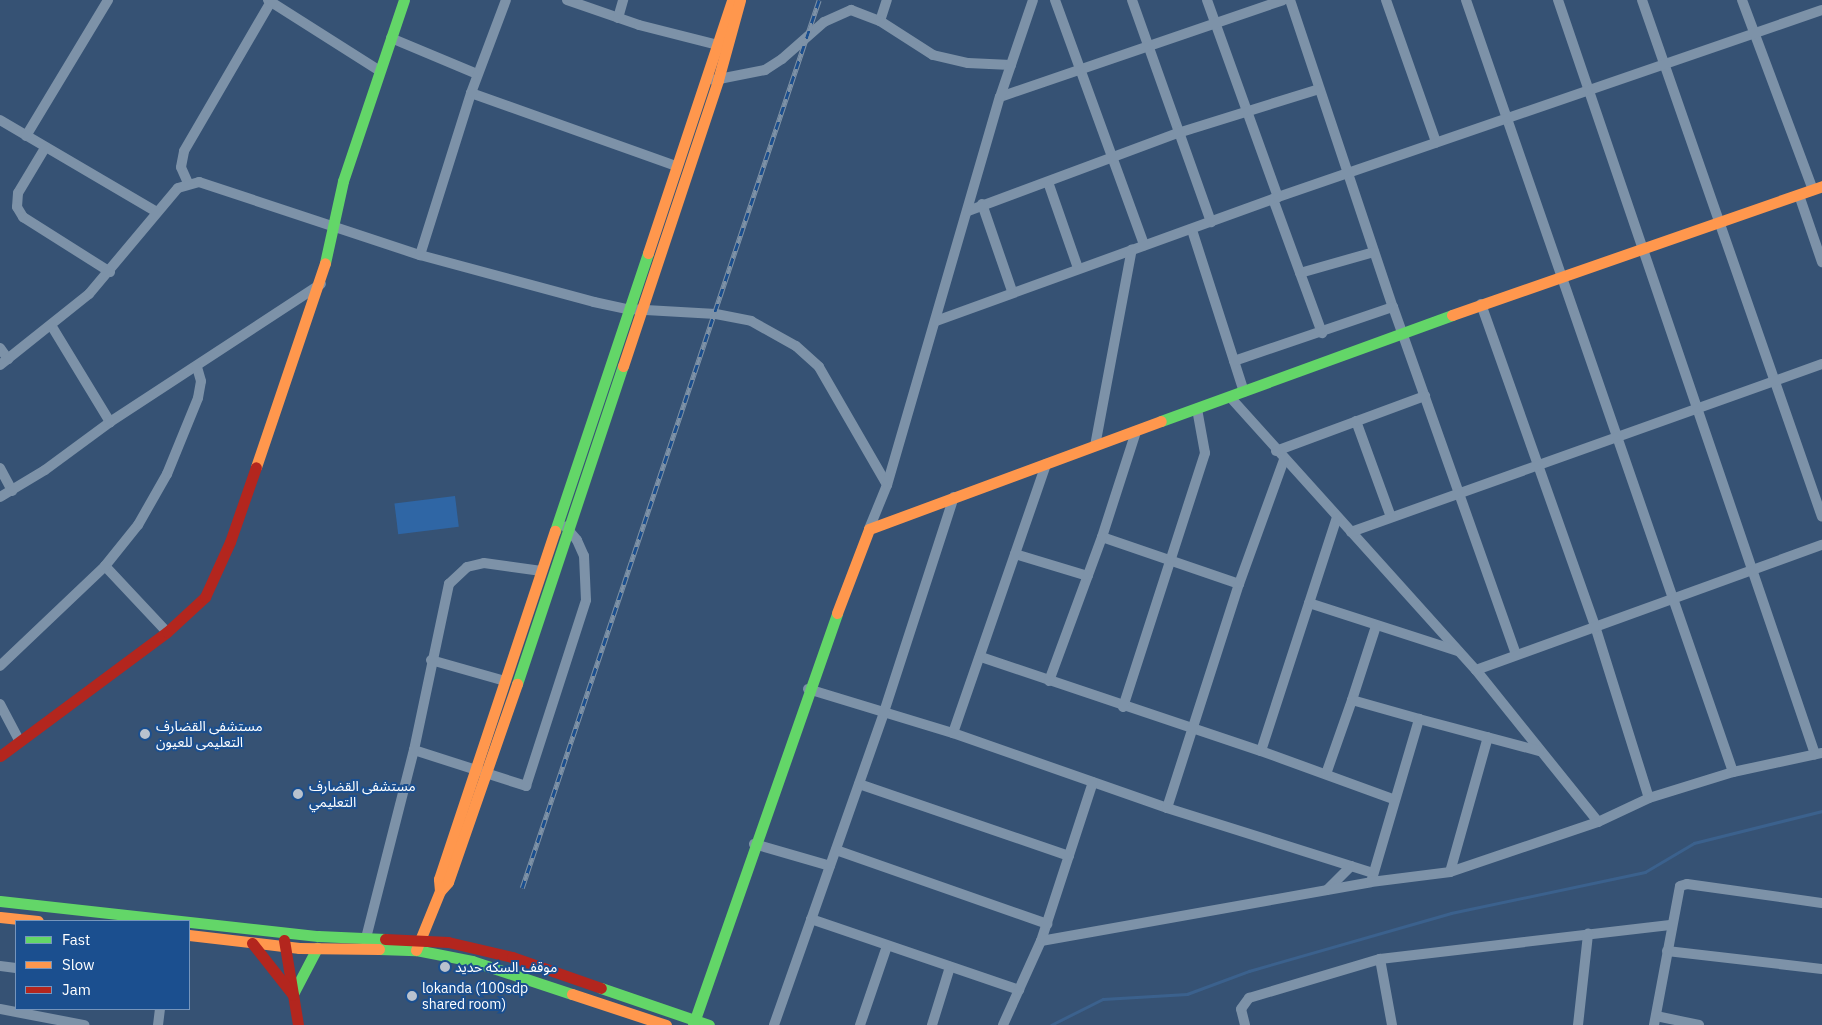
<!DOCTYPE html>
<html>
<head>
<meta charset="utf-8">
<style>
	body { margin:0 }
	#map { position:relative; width:1822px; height:1025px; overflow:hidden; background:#365274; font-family:"IBM Plex Sans","Noto Sans Arabic",sans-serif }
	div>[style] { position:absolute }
	.green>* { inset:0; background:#2f66a5; transform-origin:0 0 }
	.stream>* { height:2.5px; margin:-1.25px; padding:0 1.25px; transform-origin:1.25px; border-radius:1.25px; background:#3b618d }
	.street>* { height:10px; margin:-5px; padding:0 5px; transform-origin:5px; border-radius:5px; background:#7d92a8 }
	.fast>* { height:11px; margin:-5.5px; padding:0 5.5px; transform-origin:5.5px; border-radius:5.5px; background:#63d668 }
	.slow>* { height:11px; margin:-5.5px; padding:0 5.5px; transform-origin:5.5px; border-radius:5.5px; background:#ff974d }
	.jam>* { height:11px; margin:-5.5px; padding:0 5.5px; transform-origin:5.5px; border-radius:5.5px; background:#b3261e }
	.rail>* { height:4.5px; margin-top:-2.25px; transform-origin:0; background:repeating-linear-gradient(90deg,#1b4f8f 0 8px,#7e92a7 0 16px); box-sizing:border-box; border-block:1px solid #7e92a7 }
	.dots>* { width:14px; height:14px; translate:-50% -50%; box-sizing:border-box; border:2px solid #1b4f8f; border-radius:50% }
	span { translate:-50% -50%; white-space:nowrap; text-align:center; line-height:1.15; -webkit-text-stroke:4px #1b4f8f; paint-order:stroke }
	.poi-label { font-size:14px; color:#fff }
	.left { translate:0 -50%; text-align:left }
	.legend { position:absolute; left:15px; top:920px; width:175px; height:90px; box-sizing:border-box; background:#1b4f8f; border:1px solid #7695bc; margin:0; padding:6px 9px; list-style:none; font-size:15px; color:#fff }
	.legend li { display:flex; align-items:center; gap:10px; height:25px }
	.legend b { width:25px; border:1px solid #7695bc }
</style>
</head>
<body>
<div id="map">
	<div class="green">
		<i style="left:455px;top:496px;width:31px;height:61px;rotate:83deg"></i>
	</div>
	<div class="stream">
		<i style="left:1051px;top:1025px;width:58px;rotate:-26.6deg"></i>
		<i style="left:1103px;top:999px;width:84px;rotate:-3.4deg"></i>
		<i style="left:1187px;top:994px;width:66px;rotate:-20.4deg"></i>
		<i style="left:1249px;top:971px;width:210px;rotate:-16deg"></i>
		<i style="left:1451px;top:913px;width:198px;rotate:-11.9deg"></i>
		<i style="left:1645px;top:872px;width:57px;rotate:-30.6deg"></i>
		<i style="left:1694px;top:843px;width:132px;rotate:-14deg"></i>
	</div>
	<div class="street">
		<i style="left:268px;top:0;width:133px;rotate:32.4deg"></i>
		<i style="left:567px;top:0;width:76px;rotate:19.1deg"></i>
		<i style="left:639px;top:25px;width:86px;rotate:14.2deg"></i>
		<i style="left:1055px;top:0;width:261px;rotate:70deg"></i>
		<i style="left:1132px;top:0;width:236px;rotate:70.4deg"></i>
		<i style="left:1207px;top:0;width:209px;rotate:70.2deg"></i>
		<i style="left:1290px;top:0;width:324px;rotate:71.5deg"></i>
		<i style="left:1393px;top:307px;width:369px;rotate:70.5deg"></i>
		<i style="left:1386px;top:0;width:151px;rotate:70.6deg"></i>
		<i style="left:1466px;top:0;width:817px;rotate:70.92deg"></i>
		<i style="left:1558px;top:0;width:797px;rotate:71.18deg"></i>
		<i style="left:1642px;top:0;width:547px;rotate:70.8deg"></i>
		<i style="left:1742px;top:0;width:203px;rotate:69.5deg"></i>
		<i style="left:618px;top:18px;width:19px;rotate:-74deg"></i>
		<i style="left:880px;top:21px;width:22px;rotate:-72deg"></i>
		<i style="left:391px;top:38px;width:93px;rotate:22.7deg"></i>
		<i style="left:714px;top:80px;width:52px;rotate:-11.1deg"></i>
		<i style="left:765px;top:70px;width:20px;rotate:-33deg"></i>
		<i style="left:782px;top:59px;width:56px;rotate:-41.4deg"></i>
		<i style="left:824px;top:22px;width:30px;rotate:-24deg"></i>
		<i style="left:851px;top:10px;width:31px;rotate:21deg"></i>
		<i style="left:880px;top:21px;width:63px;rotate:32.7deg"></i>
		<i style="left:933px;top:55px;width:36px;rotate:13deg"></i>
		<i style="left:968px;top:63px;width:43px;rotate:2.7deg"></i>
		<i style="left:471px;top:93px;width:218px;rotate:19.6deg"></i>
		<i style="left:1000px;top:97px;width:299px;rotate:-18.9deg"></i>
		<i style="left:0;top:120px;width:182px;rotate:30.4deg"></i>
		<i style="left:26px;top:136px;width:159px;rotate:-58.9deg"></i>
		<i style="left:45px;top:148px;width:52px;rotate:121deg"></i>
		<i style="left:18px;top:193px;width:14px;rotate:94deg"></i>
		<i style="left:17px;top:207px;width:12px;rotate:59deg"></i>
		<i style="left:23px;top:217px;width:103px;rotate:32.3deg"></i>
		<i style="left:1048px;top:182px;width:91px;rotate:70.8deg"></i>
		<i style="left:188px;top:183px;width:17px;rotate:-114deg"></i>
		<i style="left:181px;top:167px;width:16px;rotate:-79deg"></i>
		<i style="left:184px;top:151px;width:175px;rotate:-59.8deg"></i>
		<i style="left:1799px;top:195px;width:71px;rotate:71.1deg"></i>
		<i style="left:1273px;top:199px;width:143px;rotate:69.9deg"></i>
		<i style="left:982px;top:204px;width:92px;rotate:71deg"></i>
		<i style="left:968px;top:211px;width:224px;rotate:-20.4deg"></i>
		<i style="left:1178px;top:133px;width:148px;rotate:-17.3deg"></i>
		<i style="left:1192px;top:230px;width:170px;rotate:72.2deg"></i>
		<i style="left:420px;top:255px;width:170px;rotate:-72.5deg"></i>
		<i style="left:471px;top:93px;width:99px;rotate:-69.4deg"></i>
		<i style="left:1300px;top:273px;width:77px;rotate:-15.8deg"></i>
		<i style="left:1481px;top:304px;width:342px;rotate:70.5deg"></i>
		<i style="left:1595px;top:626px;width:180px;rotate:72.6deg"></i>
		<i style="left:936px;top:321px;width:364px;rotate:-19.9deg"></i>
		<i style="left:1278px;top:197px;width:575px;rotate:-18.97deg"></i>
		<i style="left:51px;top:325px;width:114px;rotate:58.7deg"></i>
		<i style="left:0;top:348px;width:14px;rotate:54deg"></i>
		<i style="left:1234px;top:361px;width:168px;rotate:-18.8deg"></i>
		<i style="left:0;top:365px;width:114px;rotate:-38.6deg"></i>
		<i style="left:89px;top:294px;width:138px;rotate:-50deg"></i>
		<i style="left:178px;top:188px;width:22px;rotate:-16deg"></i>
		<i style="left:199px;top:182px;width:233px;rotate:18.3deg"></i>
		<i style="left:420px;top:255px;width:180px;rotate:15.1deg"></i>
		<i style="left:594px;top:302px;width:35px;rotate:12deg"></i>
		<i style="left:628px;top:309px;width:88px;rotate:3.3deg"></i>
		<i style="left:716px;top:314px;width:36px;rotate:11deg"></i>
		<i style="left:751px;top:321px;width:51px;rotate:29.1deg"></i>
		<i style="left:796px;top:346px;width:31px;rotate:42deg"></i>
		<i style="left:819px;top:367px;width:136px;rotate:60deg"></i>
		<i style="left:1230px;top:397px;width:367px;rotate:48deg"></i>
		<i style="left:1476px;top:670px;width:195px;rotate:51.2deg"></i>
		<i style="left:1598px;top:822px;width:56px;rotate:-25.2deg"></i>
		<i style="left:1649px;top:798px;width:88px;rotate:-17.2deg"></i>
		<i style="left:1733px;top:772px;width:91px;rotate:-12.1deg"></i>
		<i style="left:1356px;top:421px;width:102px;rotate:70deg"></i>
		<i style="left:1095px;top:446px;width:200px;rotate:-79.4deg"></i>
		<i style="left:1276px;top:451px;width:159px;rotate:-20.3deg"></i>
		<i style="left:0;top:468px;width:26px;rotate:62deg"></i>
		<i style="left:0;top:497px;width:52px;rotate:-31deg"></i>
		<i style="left:45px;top:470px;width:81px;rotate:-36.4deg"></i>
		<i style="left:110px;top:422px;width:252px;rotate:-33.2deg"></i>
		<i style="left:869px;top:529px;width:48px;rotate:-67.8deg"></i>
		<i style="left:887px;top:485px;width:404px;rotate:-73.8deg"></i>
		<i style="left:1000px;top:97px;width:102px;rotate:-71.2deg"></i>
		<i style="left:1351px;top:532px;width:500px;rotate:-19.63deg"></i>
		<i style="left:1102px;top:537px;width:145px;rotate:18.9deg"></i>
		<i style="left:1015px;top:554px;width:76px;rotate:16.8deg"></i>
		<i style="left:105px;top:566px;width:91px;rotate:46.8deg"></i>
		<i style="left:1309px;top:603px;width:157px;rotate:17.9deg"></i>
		<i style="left:981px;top:657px;width:295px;rotate:18.6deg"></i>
		<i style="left:1261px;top:751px;width:140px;rotate:20deg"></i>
		<i style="left:431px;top:660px;width:77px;rotate:15.8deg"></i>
		<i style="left:0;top:666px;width:145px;rotate:-43.6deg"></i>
		<i style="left:105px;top:566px;width:53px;rotate:-51.2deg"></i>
		<i style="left:138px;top:525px;width:59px;rotate:-60.4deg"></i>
		<i style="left:167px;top:474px;width:82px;rotate:-67.8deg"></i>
		<i style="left:198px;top:398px;width:17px;rotate:-80deg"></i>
		<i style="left:201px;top:381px;width:15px;rotate:-106deg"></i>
		<i style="left:1476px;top:670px;width:368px;rotate:-19.9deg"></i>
		<i style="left:1049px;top:681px;width:153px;rotate:-69.8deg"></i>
		<i style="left:1102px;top:537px;width:110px;rotate:-72.1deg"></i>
		<i style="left:808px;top:689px;width:152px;rotate:16.9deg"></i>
		<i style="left:953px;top:733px;width:227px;rotate:19.3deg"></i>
		<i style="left:1167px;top:808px;width:216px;rotate:17.5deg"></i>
		<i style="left:1352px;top:700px;width:78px;rotate:-72deg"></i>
		<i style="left:0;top:704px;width:43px;rotate:62.2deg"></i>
		<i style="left:1123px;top:707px;width:267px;rotate:-72.1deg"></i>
		<i style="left:1205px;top:453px;width:45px;rotate:-100.3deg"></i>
		<i style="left:953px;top:733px;width:285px;rotate:-70.9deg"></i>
		<i style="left:414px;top:750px;width:118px;rotate:17.8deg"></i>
		<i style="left:526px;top:786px;width:195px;rotate:-72.1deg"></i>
		<i style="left:586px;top:600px;width:44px;rotate:-92.6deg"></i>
		<i style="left:584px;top:556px;width:17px;rotate:-114deg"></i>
		<i style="left:577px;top:540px;width:18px;rotate:-131deg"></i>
		<i style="left:1261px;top:751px;width:246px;rotate:-72deg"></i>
		<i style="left:1326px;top:774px;width:78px;rotate:-70.6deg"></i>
		<i style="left:1352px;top:700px;width:70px;rotate:15.8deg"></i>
		<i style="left:859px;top:784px;width:222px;rotate:18.9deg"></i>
		<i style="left:1167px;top:808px;width:235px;rotate:-72.2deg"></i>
		<i style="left:1239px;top:584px;width:132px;rotate:-70.1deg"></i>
		<i style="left:754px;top:844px;width:79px;rotate:16.1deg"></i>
		<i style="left:836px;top:850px;width:224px;rotate:19.3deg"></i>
		<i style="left:1450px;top:872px;width:140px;rotate:-74.3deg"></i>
		<i style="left:1372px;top:879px;width:167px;rotate:-73.6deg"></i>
		<i style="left:1419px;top:719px;width:124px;rotate:14.9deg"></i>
		<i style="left:1327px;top:890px;width:34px;rotate:-45deg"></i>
		<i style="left:811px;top:919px;width:220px;rotate:18.8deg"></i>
		<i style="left:366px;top:938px;width:194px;rotate:-75.7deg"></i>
		<i style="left:414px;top:750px;width:170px;rotate:-78.1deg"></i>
		<i style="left:449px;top:584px;width:25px;rotate:-43deg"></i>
		<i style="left:467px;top:567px;width:17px;rotate:-13deg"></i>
		<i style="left:484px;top:563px;width:58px;rotate:8deg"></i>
		<i style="left:1041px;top:941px;width:167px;rotate:-71.9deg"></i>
		<i style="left:1667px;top:951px;width:156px;rotate:6.6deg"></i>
		<i style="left:1380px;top:959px;width:67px;rotate:79.7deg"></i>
		<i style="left:0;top:966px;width:16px;rotate:7deg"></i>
		<i style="left:0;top:1009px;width:86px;rotate:10.8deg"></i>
		<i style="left:1656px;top:1016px;width:44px;rotate:11.8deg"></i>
		<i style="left:158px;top:1025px;width:16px;rotate:-83deg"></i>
		<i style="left:774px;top:1025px;width:332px;rotate:-70.6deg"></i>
		<i style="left:884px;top:712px;width:226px;rotate:-72deg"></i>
		<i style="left:860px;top:1025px;width:83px;rotate:-71.1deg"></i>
		<i style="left:932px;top:1025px;width:61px;rotate:-72.8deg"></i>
		<i style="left:1003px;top:1025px;width:92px;rotate:-65.7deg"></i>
		<i style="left:1041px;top:941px;width:335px;rotate:-10.1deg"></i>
		<i style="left:1371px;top:882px;width:80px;rotate:-7.2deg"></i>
		<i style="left:1450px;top:872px;width:156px;rotate:-18.7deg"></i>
		<i style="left:1245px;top:1025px;width:16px;rotate:-104deg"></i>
		<i style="left:1241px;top:1009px;width:14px;rotate:-54deg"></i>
		<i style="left:1249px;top:998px;width:137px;rotate:-16.6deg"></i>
		<i style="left:1380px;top:959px;width:292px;rotate:-6.7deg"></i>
		<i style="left:1578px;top:1025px;width:92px;rotate:-83.7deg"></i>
		<i style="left:1654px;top:1025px;width:141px;rotate:-79.4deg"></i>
		<i style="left:1680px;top:886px;width:7px;rotate:-16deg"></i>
		<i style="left:1687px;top:884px;width:136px;rotate:8deg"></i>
	</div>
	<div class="fast">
		<i style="left:325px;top:263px;width:84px;rotate:-77.6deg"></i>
		<i style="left:343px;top:181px;width:191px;rotate:-71.4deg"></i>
		<i style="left:1161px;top:421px;width:310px;rotate:-20deg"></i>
		<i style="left:555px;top:531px;width:293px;rotate:-71.5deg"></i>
		<i style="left:517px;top:684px;width:335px;rotate:-71.6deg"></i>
		<i style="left:0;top:901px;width:320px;rotate:6.3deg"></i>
		<i style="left:318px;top:936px;width:67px;rotate:2.6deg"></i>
		<i style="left:379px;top:949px;width:37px;rotate:2deg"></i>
		<i style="left:416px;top:950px;width:57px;rotate:11.1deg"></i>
		<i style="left:472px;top:961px;width:105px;rotate:18.3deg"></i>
		<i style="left:601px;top:988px;width:114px;rotate:18.9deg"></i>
		<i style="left:294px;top:992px;width:50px;rotate:-62.4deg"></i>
		<i style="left:693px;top:1025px;width:436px;rotate:-70.7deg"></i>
	</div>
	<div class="slow">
		<i style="left:648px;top:253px;width:267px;rotate:-71.6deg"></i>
		<i style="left:1452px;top:315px;width:392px;rotate:-19.2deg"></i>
		<i style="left:623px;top:366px;width:301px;rotate:-71.6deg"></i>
		<i style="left:718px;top:80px;width:83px;rotate:-74.6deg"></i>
		<i style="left:256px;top:467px;width:215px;rotate:-71.3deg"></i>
		<i style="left:837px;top:613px;width:90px;rotate:-69.1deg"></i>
		<i style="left:869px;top:529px;width:311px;rotate:-20.3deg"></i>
		<i style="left:440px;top:891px;width:12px;rotate:-95deg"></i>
		<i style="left:439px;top:879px;width:367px;rotate:-71.6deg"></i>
		<i style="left:0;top:917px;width:38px;rotate:6deg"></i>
		<i style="left:189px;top:935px;width:111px;rotate:6.7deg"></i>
		<i style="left:299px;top:948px;width:80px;rotate:0.7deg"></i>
		<i style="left:416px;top:950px;width:64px;rotate:-67.9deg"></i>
		<i style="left:440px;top:891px;width:12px;rotate:-48deg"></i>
		<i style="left:448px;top:882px;width:210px;rotate:-70.8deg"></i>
		<i style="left:572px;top:994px;width:99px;rotate:18.3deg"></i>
	</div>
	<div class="jam">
		<i style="left:0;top:756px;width:208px;rotate:-36.6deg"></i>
		<i style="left:167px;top:632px;width:52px;rotate:-42.6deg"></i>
		<i style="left:205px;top:597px;width:60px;rotate:-65.6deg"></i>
		<i style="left:230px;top:542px;width:79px;rotate:-70.9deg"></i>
		<i style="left:385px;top:939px;width:63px;rotate:2.7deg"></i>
		<i style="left:448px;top:942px;width:66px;rotate:13.2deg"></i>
		<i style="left:512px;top:957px;width:94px;rotate:19.2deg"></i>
		<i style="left:284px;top:940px;width:86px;rotate:80.6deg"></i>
		<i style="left:252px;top:943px;width:66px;rotate:51.7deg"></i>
	</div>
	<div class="rail">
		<i style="left:522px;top:888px;width:936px;rotate:-71.51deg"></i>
	</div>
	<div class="dots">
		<i style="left:145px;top:734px;background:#b9c2ce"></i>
		<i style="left:298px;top:794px;background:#b9c2ce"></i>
		<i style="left:445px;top:967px;background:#b9c2ce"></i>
		<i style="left:412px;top:996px;background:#b9c2ce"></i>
	</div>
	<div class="poi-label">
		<span class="left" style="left:156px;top:734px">مستشفى القضارف<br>التعليمى للعيون</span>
		<span class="left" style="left:309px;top:794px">مستشفى القضارف<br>التعليمي</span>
		<span class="left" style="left:455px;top:967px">موقف السكه حديد</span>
		<span class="left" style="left:422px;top:996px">lokanda (100sdp<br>shared room)</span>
	</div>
	<ul class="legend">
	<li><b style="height:6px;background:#63d668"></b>Fast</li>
	<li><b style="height:6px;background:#ff974d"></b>Slow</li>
	<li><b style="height:6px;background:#b3261e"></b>Jam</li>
	</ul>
</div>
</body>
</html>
